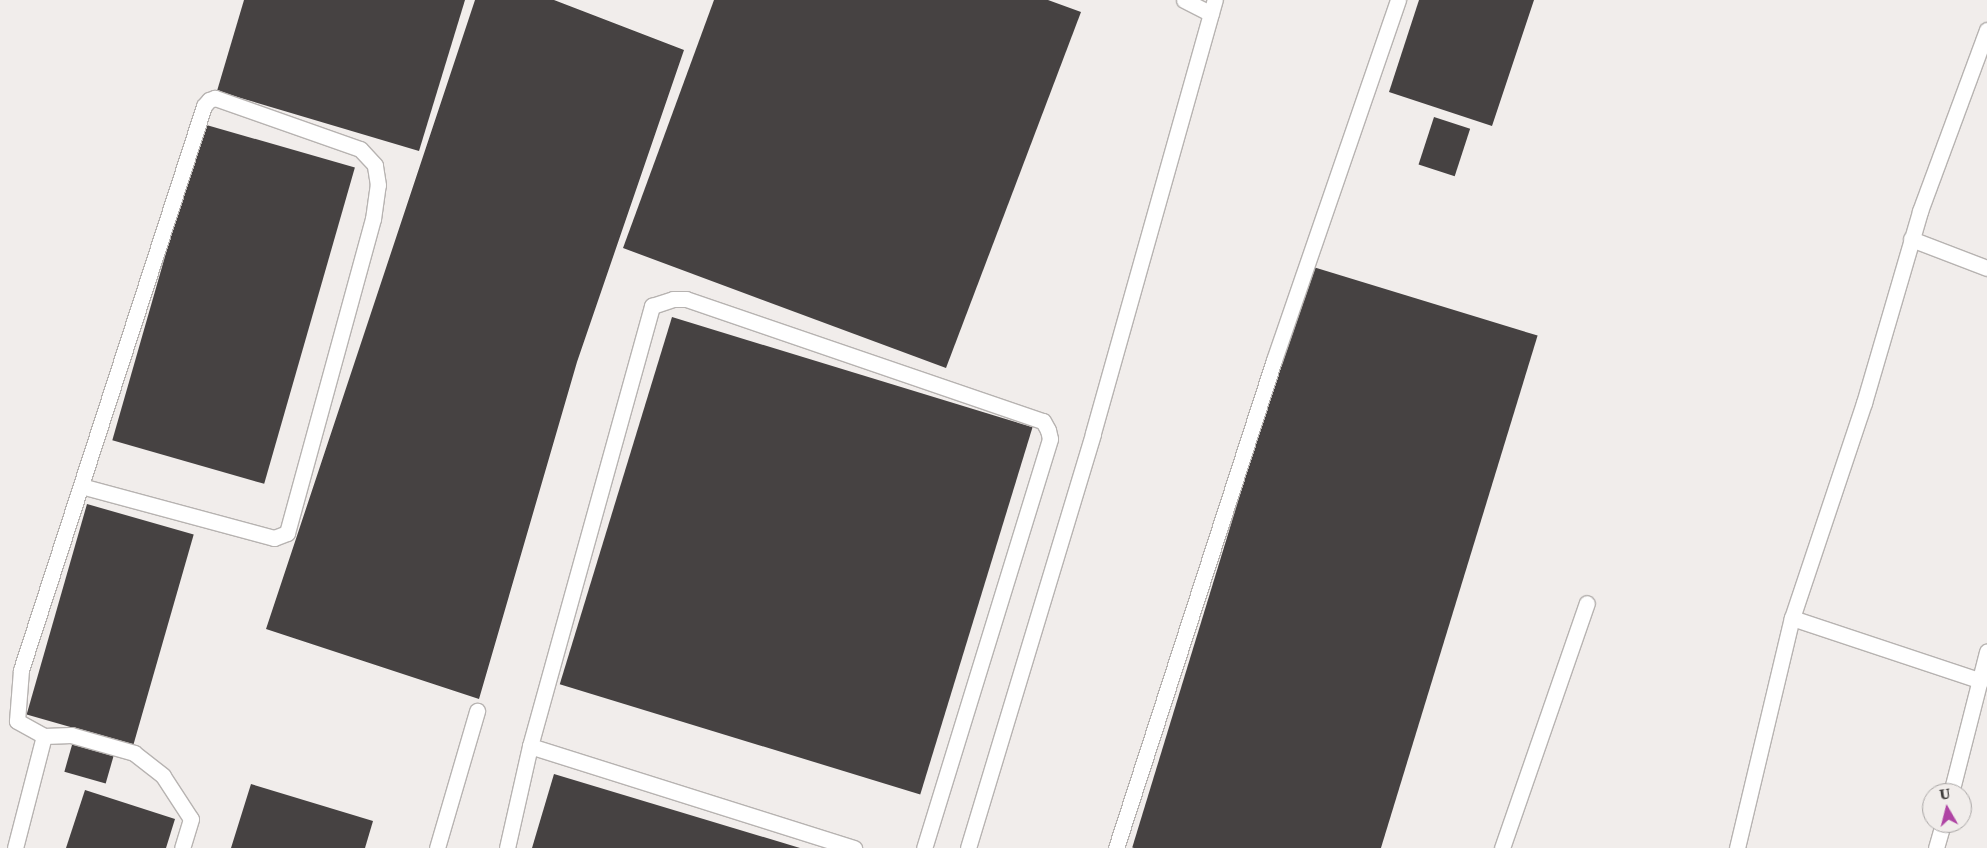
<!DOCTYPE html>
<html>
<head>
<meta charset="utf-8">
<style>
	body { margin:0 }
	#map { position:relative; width:1987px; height:848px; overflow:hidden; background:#f1edeb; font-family:"Roboto Serif",serif }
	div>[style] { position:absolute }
	.building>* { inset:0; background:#464242; transform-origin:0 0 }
	.roads { filter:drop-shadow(1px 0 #b7b3b1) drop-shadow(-1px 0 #b7b3b1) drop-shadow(0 1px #b7b3b1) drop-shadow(0 -1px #b7b3b1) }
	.lane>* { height:15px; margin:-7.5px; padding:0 7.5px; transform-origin:7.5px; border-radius:7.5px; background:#fff }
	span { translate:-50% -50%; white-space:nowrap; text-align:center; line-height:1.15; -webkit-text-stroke:5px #f1edeb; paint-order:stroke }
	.north { position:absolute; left:1922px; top:783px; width:50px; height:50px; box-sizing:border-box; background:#f1edeb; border:1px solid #a9a6a5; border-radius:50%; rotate:352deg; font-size:14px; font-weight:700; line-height:20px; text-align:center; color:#3e3c3b }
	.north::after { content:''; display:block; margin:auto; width:18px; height:22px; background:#af44a4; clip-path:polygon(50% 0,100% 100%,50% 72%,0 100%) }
</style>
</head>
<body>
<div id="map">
	<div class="building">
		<i style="clip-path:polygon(244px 0,465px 0,419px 151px,217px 91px)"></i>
		<i style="clip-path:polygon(475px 0,554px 0,684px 50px,577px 362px,479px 699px,266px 629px)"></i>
		<i style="clip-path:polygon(714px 0,1048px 0,1081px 12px,946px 368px,623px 248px)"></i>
		<i style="clip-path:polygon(1419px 0,1534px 0,1492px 126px,1389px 92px)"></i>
		<i style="left:1434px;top:117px;width:38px;height:50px;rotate:18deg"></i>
		<i style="left:203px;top:124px;width:158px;height:329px;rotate:16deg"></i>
		<i style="left:1310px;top:266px;width:238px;height:608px;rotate:17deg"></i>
		<i style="left:672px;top:317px;width:377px;height:384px;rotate:17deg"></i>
		<i style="left:87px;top:504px;width:111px;height:219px;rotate:16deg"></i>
		<i style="left:74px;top:738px;width:43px;height:35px;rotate:16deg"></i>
		<i style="clip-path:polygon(554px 774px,800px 848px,532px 848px)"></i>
		<i style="clip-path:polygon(251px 784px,373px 821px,365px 848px,231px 848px)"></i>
		<i style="clip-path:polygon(85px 790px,175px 819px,166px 848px,66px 848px)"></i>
	</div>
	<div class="roads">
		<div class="lane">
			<i style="left:1184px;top:0;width:30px;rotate:27deg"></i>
			<i style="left:1911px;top:239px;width:81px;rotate:20.9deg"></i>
			<i style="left:81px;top:486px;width:200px;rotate:15.1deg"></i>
			<i style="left:274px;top:538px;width:14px;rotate:-21deg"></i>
			<i style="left:287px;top:533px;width:326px;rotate:-74.7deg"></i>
			<i style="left:373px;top:219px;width:34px;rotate:-82deg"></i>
			<i style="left:378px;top:185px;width:20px;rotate:-99deg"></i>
			<i style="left:375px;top:165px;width:22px;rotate:-133deg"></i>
			<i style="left:360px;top:149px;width:154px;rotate:-160.6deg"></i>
			<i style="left:215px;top:98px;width:6px;rotate:162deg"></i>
			<i style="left:209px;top:100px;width:8px;rotate:130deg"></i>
			<i style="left:204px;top:106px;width:593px;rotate:107.98deg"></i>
			<i style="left:21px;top:670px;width:51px;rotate:94.5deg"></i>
			<i style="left:17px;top:721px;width:31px;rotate:29deg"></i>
			<i style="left:44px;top:736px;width:27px;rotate:-2deg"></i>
			<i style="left:71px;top:735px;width:66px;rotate:15.9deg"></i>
			<i style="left:134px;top:753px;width:37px;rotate:38deg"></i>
			<i style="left:163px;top:776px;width:51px;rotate:56.9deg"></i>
			<i style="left:191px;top:819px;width:30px;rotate:107deg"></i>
			<i style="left:1792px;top:618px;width:199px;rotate:18.4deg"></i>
			<i style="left:530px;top:746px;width:457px;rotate:-74.5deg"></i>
			<i style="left:652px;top:306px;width:22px;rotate:-18deg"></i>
			<i style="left:673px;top:299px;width:13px"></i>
			<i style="left:686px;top:299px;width:377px;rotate:18.9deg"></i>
			<i style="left:1043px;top:421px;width:10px;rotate:61deg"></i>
			<i style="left:1048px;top:430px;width:9px;rotate:77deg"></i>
			<i style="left:1050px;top:439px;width:428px;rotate:107.1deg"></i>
			<i style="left:1951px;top:793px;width:146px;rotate:-75.7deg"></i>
			<i style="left:15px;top:848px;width:116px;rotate:-75.5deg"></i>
			<i style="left:437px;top:848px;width:143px;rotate:-73.7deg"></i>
			<i style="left:507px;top:848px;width:105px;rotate:-77.3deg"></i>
			<i style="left:530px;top:746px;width:340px;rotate:17.5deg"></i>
			<i style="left:968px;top:848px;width:433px;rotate:-73.2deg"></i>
			<i style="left:1093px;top:433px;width:450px;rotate:-74.3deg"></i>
			<i style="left:1116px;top:848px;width:513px;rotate:-72.06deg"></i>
			<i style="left:1274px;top:360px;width:381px;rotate:-71deg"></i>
			<i style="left:1502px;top:848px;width:259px;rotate:-70.9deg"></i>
			<i style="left:1737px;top:848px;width:236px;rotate:-76.6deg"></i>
			<i style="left:1792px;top:618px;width:227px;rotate:-71.5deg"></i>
			<i style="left:1864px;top:403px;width:200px;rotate:-73.7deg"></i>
			<i style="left:1920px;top:211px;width:193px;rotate:-69.7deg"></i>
			<i style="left:1936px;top:848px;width:26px;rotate:-74deg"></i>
		</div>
	</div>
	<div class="north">U</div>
</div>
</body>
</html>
